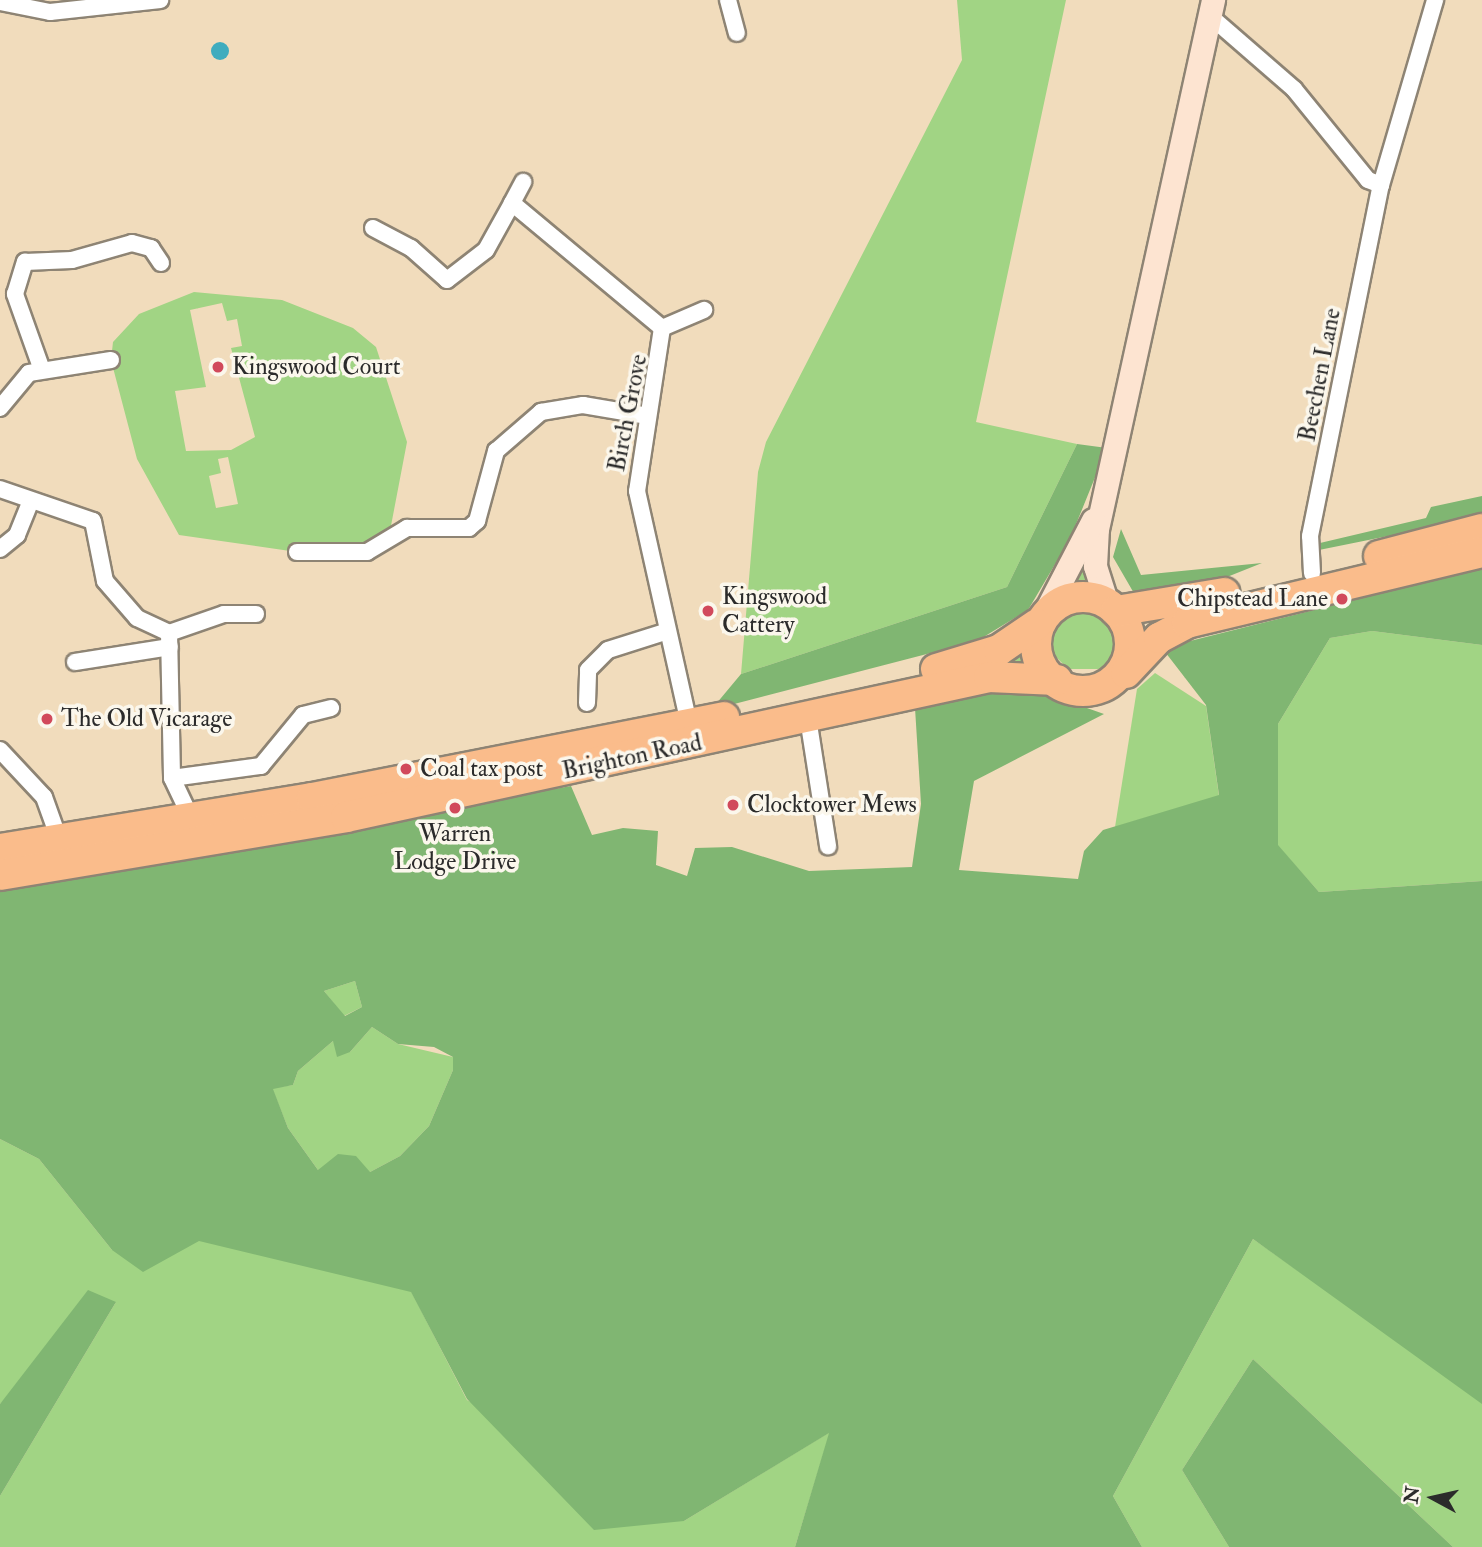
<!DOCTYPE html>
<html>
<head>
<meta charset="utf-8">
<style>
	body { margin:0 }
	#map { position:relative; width:1482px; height:1547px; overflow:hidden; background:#f1dcbc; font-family:"IM FELL Double Pica",serif }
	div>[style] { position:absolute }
	.green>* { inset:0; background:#a1d484 }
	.forest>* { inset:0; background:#80b672 }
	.water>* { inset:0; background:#3facbe }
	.round { border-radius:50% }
	.roads { filter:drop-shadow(2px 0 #8e8474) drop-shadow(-2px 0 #8e8474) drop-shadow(0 2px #8e8474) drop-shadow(0 -2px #8e8474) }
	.street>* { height:16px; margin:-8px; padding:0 8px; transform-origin:8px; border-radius:8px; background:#fff }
	.secondary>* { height:23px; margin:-11.5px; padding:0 11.5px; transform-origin:11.5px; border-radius:11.5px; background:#fde4d1 }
	.highway>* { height:30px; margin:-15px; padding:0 15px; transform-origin:15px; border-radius:15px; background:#fabc8b }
	.highway>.ring { margin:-15px; padding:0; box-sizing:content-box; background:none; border:30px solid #fabc8b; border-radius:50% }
	.dots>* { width:19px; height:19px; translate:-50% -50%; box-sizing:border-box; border:4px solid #fbf7ec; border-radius:50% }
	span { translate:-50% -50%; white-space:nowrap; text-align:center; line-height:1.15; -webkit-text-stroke:7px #fbf7ec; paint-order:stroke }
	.poi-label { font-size:24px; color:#2b2b2b }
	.left { translate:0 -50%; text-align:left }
	.right { translate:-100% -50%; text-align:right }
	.street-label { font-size:24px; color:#2b2b2b }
	.north { position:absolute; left:1398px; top:1463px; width:70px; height:70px; -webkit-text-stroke:5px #fbf7ec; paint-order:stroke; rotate:278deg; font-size:19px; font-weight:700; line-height:28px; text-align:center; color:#2b2b2b }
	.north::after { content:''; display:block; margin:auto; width:24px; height:32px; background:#2b2b2b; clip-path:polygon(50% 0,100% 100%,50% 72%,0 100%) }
</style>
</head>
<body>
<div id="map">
	<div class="green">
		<i style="clip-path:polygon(957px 0,1066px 0,976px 422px,1077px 444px,1007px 587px,741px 674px,758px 472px,766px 442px,962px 60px)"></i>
		<i style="clip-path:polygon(evenodd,194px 292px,282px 300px,353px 328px,376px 347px,407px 442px,390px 531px,382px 544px,297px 552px,179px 535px,137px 459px,111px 360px,113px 342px,139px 314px,194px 292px,222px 303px,227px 321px,237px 319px,242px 346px,231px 348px,255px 437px,231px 450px,186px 451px,175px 391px,206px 387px,190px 310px,222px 303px,194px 292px,228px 457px,238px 504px,216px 508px,209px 476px,221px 473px,218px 459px,228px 457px)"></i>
		<i style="clip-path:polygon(1083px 545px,1093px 589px,1062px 590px)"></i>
		<i style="clip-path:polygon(1086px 609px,1119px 624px,1125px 633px,1125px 652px,1109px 669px,1068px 669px,1047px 648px,1051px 618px)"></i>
		<i style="clip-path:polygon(1372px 631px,1482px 645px,1482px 881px,1319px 892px,1278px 846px,1278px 724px,1330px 638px)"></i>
		<i style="clip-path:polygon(1027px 642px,1034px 663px,995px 666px)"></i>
		<i style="clip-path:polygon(1155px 673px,1206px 706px,1219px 796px,1115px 827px,1137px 689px)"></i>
		<i style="clip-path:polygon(355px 981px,362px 1007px,344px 1016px,324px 991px)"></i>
		<i style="clip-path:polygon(372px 1027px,398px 1044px,453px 1057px,453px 1070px,429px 1126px,400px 1156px,370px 1172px,318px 1170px,288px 1128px,272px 1088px,293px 1085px,298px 1071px,333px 1041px,350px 1052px)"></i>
		<i style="clip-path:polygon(0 1139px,39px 1159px,112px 1250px,199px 1240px,411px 1291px,467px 1400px,684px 1521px,830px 1432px,795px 1547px,0 1547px,0 1496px,116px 1302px,0 1404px)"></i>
		<i style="clip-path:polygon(1253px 1239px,1482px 1400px,1482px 1547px,1453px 1547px,1253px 1359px,1182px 1470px,1229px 1547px,1142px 1547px,1113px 1496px)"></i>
	</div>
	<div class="forest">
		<i style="clip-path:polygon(1077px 444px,1107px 448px,1070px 539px,1028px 610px,977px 641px,711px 710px,741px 674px,1007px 587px)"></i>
		<i style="clip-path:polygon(1482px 496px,1482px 517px,1319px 550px,1320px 543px,1426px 518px,1431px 507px)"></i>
		<i style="clip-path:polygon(1121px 529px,1141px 575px,1262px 563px,1222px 579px,1135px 595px,1113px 557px)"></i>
		<i style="clip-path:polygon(evenodd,1482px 568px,1482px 645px,1372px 631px,1330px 638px,1278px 724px,1278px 845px,1319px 892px,1482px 881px,1482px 1404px,1253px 1239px,1113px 1496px,1142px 1547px,795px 1547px,829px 1433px,684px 1521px,594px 1530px,467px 1399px,411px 1292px,199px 1241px,143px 1272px,112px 1250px,39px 1159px,0 1139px,0 887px,571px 786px,592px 835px,623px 828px,658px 831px,656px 865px,687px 876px,695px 848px,732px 847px,809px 871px,912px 867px,921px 804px,915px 708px,1016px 683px,1104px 714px,974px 781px,959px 870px,1078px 879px,1084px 851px,1103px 830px,1219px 795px,1206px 705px,1162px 648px,1482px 568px,355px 981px,362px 1007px,345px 1016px,324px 991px,355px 981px,1482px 568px,372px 1027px,398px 1044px,434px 1047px,453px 1057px,453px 1070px,429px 1126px,400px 1156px,370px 1172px,356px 1156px,338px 1154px,318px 1170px,288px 1128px,273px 1089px,293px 1085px,298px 1071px,333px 1041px,337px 1057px,350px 1052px,372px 1027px)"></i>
		<i style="clip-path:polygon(88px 1290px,116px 1302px,0 1496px,0 1404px)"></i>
		<i style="clip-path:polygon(1253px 1359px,1453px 1547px,1229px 1547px,1182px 1470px)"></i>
	</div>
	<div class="water">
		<i class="round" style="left:211px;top:42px;width:18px;height:18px"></i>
	</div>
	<div class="roads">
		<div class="street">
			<i style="left:728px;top:0;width:34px;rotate:75deg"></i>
			<i style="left:0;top:2px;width:51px;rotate:11.3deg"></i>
			<i style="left:50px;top:12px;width:111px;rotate:-6.2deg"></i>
			<i style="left:1210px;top:16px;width:111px;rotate:41deg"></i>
			<i style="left:1294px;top:89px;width:117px;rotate:50.9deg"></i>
			<i style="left:1368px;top:180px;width:14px;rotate:21deg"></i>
			<i style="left:512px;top:203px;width:24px;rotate:-62deg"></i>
			<i style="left:373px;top:228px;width:43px;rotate:27.8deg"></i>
			<i style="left:411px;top:248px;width:48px;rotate:41.6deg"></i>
			<i style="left:447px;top:280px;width:49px;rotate:-37.6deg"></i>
			<i style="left:486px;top:250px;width:54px;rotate:-61deg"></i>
			<i style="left:512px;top:203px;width:195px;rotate:39.8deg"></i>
			<i style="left:662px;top:328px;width:165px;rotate:98.7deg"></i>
			<i style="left:637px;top:491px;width:239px;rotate:77.4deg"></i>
			<i style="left:662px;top:328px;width:46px;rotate:-23.2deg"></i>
			<i style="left:42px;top:370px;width:81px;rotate:-109.6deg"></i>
			<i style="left:15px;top:294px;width:34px;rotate:-73deg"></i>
			<i style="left:25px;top:262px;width:47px;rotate:-2.4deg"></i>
			<i style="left:72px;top:260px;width:62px;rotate:-15.8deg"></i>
			<i style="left:132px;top:243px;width:20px;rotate:15deg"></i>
			<i style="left:151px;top:248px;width:18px;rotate:56deg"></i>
			<i style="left:0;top:408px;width:45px;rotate:-50.4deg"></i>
			<i style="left:29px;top:373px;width:83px;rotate:-9deg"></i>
			<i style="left:0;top:489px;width:98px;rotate:19deg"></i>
			<i style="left:93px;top:521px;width:61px;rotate:78.7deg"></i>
			<i style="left:105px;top:581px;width:49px;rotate:49.1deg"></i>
			<i style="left:137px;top:618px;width:35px;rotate:25deg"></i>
			<i style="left:169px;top:633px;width:145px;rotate:88.8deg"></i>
			<i style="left:172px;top:778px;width:44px;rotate:64.6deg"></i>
			<i style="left:0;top:549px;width:22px;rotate:-39deg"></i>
			<i style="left:17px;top:535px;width:37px;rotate:-68deg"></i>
			<i style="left:297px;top:552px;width:70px"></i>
			<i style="left:367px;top:552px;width:47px;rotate:-31deg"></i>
			<i style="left:407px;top:528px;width:62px"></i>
			<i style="left:469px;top:528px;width:11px;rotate:-41deg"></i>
			<i style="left:477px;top:521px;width:73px;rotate:-74.8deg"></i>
			<i style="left:496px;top:451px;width:60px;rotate:-40.9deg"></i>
			<i style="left:541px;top:412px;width:43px;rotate:-9.5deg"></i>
			<i style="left:583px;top:405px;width:66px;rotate:9.6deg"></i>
			<i style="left:1312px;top:573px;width:37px;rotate:-93deg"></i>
			<i style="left:1310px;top:536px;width:358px;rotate:-78.6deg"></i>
			<i style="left:1381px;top:185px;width:193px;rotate:-73.7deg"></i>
			<i style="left:169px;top:633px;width:58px;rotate:-19.1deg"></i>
			<i style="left:224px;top:614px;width:32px"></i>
			<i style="left:75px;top:662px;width:96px;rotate:-9deg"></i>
			<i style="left:587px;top:703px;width:33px;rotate:-88deg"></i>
			<i style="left:588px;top:670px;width:28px;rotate:-45deg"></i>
			<i style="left:608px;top:650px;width:60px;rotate:-17.5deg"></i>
			<i style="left:808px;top:718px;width:130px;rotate:81.1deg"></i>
			<i style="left:0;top:750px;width:64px;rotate:46.9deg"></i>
			<i style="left:44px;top:797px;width:45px;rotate:70.3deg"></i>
			<i style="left:172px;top:778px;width:90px;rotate:-7.7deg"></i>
			<i style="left:261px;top:766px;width:66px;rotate:-50.5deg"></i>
			<i style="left:303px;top:715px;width:29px;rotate:-14deg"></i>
		</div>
		<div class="secondary">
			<i style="left:1108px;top:607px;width:43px;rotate:-107.6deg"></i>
			<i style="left:1095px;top:566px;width:37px;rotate:-87deg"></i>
			<i style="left:1097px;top:529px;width:542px;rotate:-77.63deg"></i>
			<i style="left:1044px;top:614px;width:106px;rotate:-62.5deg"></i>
		</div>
		<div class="highway">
			<i style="left:1379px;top:556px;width:106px;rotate:-14.7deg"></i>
			<i class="ring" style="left:1036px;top:597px;width:64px;height:64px"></i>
			<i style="left:1116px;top:611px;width:110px;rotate:-9.4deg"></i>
			<i style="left:936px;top:669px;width:66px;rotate:-16.8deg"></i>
			<i style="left:999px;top:650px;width:46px;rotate:-34.4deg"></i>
			<i style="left:1126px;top:673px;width:48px;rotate:-46.7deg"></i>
			<i style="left:1159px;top:638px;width:32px;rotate:-28deg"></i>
			<i style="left:1187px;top:623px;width:303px;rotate:-13.5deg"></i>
			<i style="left:0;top:849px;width:316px;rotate:-9.3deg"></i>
			<i style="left:312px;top:798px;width:420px;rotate:-11.1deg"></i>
			<i style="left:0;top:875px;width:351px;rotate:-9.5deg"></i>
			<i style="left:346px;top:817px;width:658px;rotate:-12.28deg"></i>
			<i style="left:989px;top:677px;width:68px;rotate:2.5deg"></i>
		</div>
	</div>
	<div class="dots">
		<i style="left:218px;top:367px;background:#d1495b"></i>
		<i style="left:1342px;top:599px;background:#d1495b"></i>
		<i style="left:708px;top:611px;background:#d1495b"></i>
		<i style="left:47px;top:719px;background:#d1495b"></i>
		<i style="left:406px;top:769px;background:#d1495b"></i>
		<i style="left:733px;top:805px;background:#d1495b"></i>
		<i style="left:455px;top:808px;background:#d1495b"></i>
	</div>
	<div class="poi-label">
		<span class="left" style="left:232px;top:367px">Kingswood Court</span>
		<span class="left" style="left:722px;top:611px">Kingswood<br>Cattery</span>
		<span class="right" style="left:1328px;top:599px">Chipstead Lane</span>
		<span class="left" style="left:61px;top:719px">The Old Vicarage</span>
		<span class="left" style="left:420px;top:769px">Coal tax post</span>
		<span class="left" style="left:747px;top:805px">Clocktower Mews</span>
		<span style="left:455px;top:848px">Warren<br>Lodge Drive</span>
	</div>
	<div class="street-label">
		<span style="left:1320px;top:375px;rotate:-79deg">Beechen Lane</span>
		<span style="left:628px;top:413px;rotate:-79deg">Birch Grove</span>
		<span style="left:632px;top:757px;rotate:-12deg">Brighton Road</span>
	</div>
	<div class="north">N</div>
</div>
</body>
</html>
